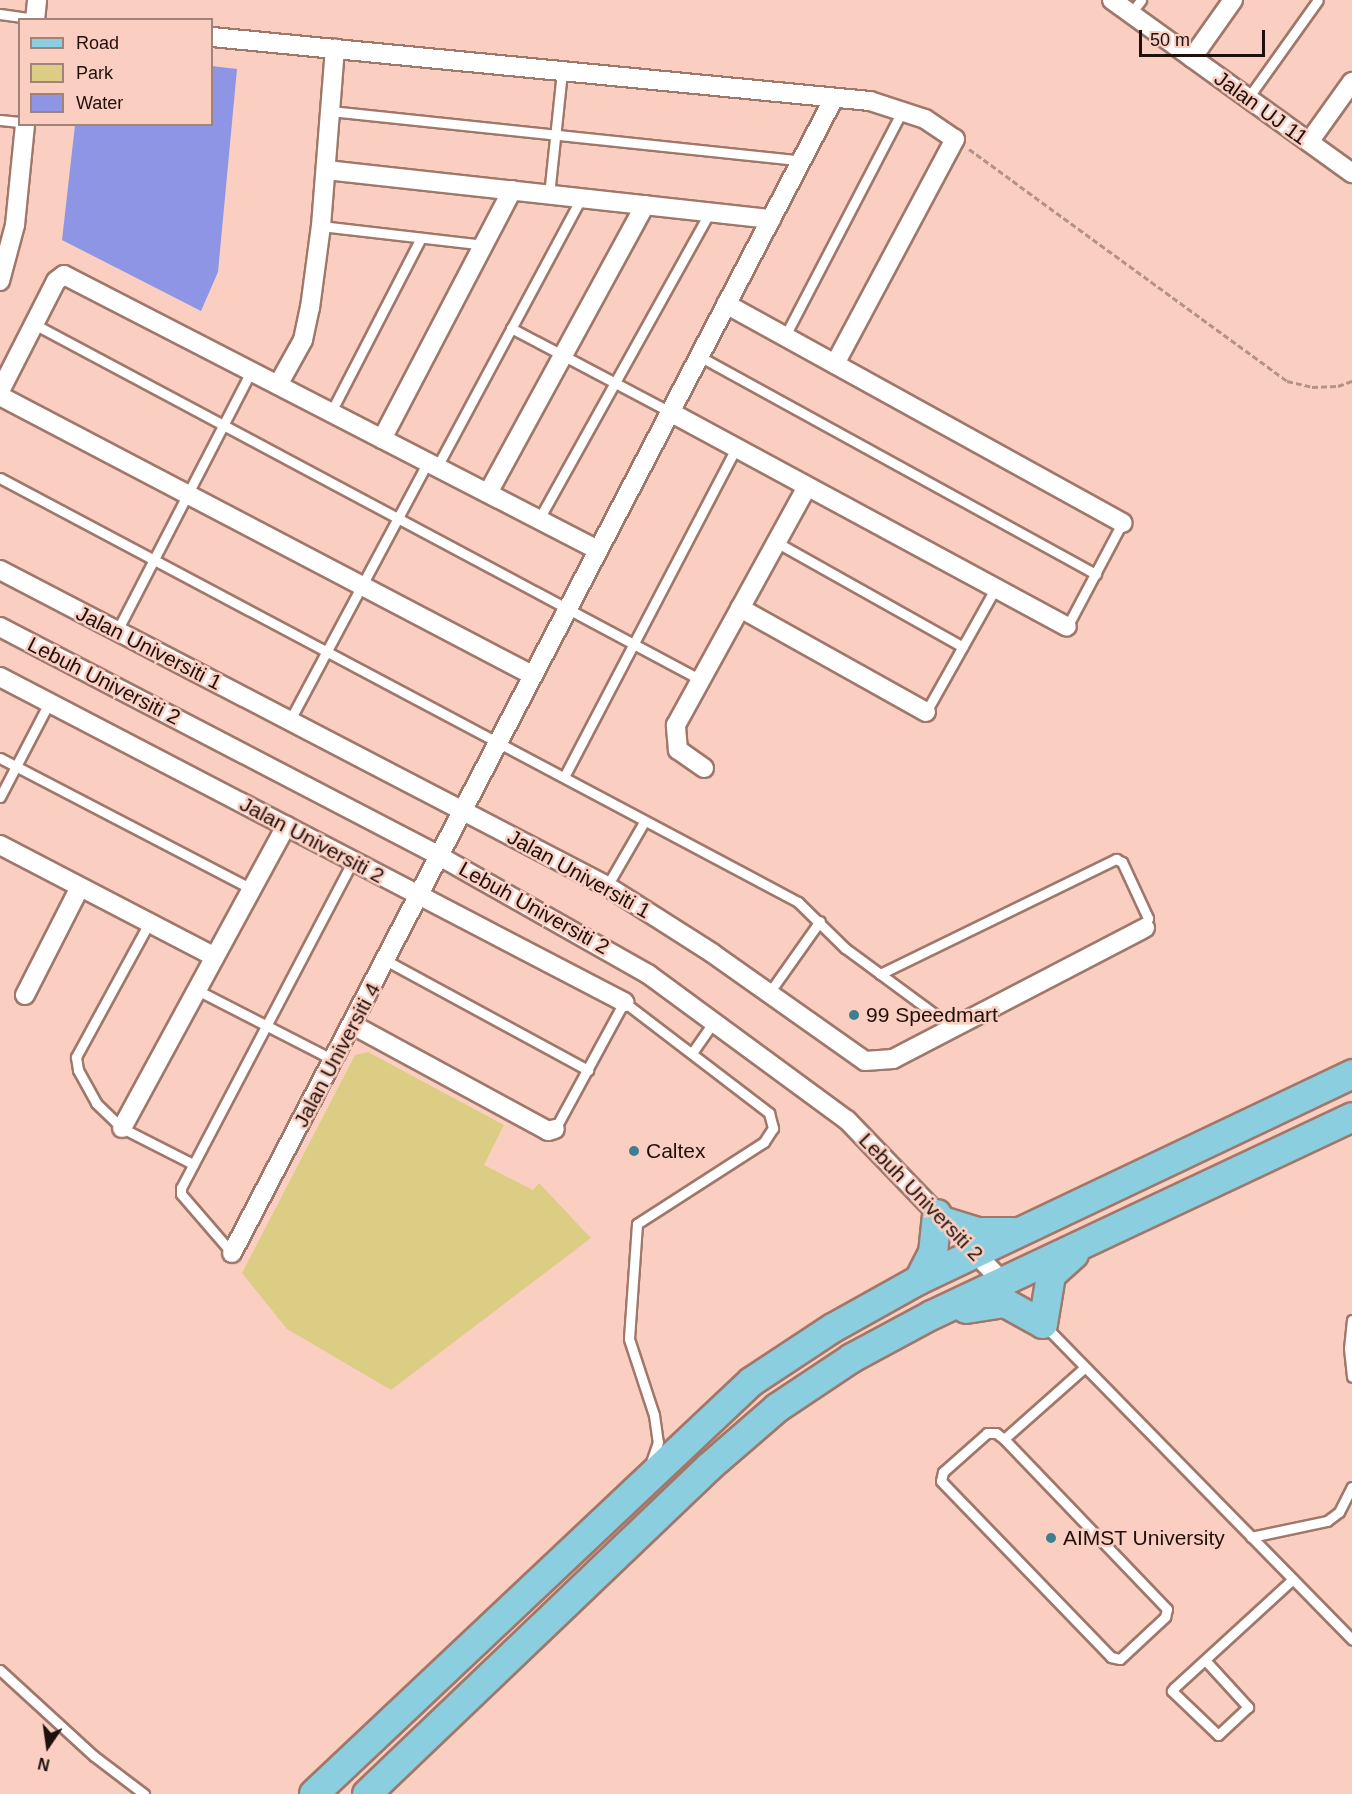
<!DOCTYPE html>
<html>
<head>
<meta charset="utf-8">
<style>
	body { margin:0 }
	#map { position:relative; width:1352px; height:1794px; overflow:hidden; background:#facfc1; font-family:Arial,sans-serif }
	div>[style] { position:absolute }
	.green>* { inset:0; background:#dccd85 }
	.water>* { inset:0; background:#8d95e4 }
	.path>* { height:3px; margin-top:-1.5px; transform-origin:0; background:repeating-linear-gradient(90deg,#b49287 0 6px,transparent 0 9px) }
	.roads { filter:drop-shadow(2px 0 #9f786b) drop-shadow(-2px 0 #9f786b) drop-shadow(0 2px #9f786b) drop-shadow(0 -2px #9f786b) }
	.lane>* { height:9px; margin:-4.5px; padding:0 4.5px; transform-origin:4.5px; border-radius:4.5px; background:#fff }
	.street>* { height:18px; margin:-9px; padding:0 9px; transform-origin:9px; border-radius:9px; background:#fff }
	.primary>* { height:28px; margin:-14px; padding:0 14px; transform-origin:14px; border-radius:14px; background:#8bcee0 }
	.dots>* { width:16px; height:16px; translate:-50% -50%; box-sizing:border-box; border:3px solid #facfc1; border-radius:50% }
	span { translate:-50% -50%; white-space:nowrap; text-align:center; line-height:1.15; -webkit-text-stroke:5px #facfc1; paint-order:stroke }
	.street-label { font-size:21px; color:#1f100c }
	.poi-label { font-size:21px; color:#1f100c }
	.left { translate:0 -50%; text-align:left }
	.legend { position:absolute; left:18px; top:18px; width:195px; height:108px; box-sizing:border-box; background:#facfc1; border:2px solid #a28379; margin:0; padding:8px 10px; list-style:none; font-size:18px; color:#1f100c }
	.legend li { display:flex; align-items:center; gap:12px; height:30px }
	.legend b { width:30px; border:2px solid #a28379 }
	.north { position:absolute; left:18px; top:1716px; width:60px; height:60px; -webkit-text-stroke:4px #facfc1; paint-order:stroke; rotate:193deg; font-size:16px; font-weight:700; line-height:24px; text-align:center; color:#1f100c }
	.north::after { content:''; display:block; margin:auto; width:21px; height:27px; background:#1f100c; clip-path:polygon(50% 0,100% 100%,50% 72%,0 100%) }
	.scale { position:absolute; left:1139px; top:30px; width:126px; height:27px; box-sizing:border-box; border:3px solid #1f100c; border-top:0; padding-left:8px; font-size:18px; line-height:21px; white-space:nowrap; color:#1f100c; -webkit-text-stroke:4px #facfc1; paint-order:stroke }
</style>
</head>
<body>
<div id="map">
	<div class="green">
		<i style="clip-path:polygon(368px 1052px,504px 1125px,484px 1165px,533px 1190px,539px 1183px,591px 1238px,391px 1390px,287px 1329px,242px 1273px,355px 1055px)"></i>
	</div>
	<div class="water">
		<i style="clip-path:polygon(212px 66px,237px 69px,218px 272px,201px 311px,62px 240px,75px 125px,212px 124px)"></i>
	</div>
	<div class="path">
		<i style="left:969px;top:149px;width:394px;rotate:36.1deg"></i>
		<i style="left:1287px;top:381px;width:26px;rotate:13deg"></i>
		<i style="left:1312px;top:387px;width:26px;rotate:-2deg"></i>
		<i style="left:1338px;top:386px;width:15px;rotate:-20deg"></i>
	</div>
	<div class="roads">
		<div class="lane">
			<i style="left:0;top:14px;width:35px;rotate:8deg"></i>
			<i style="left:1129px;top:16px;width:20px;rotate:-53deg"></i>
			<i style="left:1248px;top:98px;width:120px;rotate:-54.5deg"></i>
			<i style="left:330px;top:111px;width:475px;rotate:6deg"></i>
			<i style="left:0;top:120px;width:20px;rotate:6deg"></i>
			<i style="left:549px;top:195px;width:124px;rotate:-84deg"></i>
			<i style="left:321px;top:226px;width:164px;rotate:6.6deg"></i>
			<i style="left:34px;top:324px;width:756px;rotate:28.09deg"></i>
			<i style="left:511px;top:328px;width:180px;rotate:27.8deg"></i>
			<i style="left:785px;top:336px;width:254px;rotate:-62.5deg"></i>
			<i style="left:699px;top:356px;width:453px;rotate:28.8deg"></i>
			<i style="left:331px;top:412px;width:196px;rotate:-62.7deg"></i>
			<i style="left:437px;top:467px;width:305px;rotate:-61.8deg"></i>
			<i style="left:0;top:478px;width:904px;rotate:27.98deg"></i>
			<i style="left:798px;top:902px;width:66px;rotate:44.4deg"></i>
			<i style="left:845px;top:948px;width:133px;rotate:36.4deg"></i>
			<i style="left:539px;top:519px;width:350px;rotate:-60.9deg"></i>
			<i style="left:776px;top:542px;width:214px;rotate:29.3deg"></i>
			<i style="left:1067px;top:627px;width:118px;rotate:-62.1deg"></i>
			<i style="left:117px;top:631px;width:292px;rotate:-62.7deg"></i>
			<i style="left:926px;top:712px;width:141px;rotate:-60.7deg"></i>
			<i style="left:290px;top:720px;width:293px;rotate:-61.9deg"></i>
			<i style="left:0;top:758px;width:284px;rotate:27.5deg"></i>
			<i style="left:564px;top:777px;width:371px;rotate:-62.4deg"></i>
			<i style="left:0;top:797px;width:106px;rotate:-62.5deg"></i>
			<i style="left:607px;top:886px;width:74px;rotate:-60deg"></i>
			<i style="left:149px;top:923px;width:153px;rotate:118.6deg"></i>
			<i style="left:76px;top:1057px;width:13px;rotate:81deg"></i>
			<i style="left:78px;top:1070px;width:38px;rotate:61deg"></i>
			<i style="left:96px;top:1103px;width:36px;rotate:44deg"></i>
			<i style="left:122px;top:1128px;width:80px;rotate:26.9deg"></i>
			<i style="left:387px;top:961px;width:229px;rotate:28.5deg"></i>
			<i style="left:880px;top:974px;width:263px;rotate:-26deg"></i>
			<i style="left:1116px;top:859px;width:7px;rotate:27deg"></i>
			<i style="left:1122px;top:862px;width:62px;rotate:65.1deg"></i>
			<i style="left:1148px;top:918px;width:10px;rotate:107deg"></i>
			<i style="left:197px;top:990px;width:154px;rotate:27.1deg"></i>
			<i style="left:769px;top:993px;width:88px;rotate:-54.7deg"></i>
			<i style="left:692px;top:1053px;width:40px;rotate:-55.1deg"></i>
			<i style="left:555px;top:1129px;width:145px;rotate:-61.5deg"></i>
			<i style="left:624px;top:1002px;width:183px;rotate:37.4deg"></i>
			<i style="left:769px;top:1113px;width:16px;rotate:75deg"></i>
			<i style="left:773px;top:1128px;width:17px;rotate:123deg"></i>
			<i style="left:764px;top:1142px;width:151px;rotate:147.2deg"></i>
			<i style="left:637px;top:1224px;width:115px;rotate:94deg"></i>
			<i style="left:629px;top:1339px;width:80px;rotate:71.8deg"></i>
			<i style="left:654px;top:1415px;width:27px;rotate:82deg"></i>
			<i style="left:658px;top:1442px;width:24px;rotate:109deg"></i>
			<i style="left:232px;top:1253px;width:78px;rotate:-130.8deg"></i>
			<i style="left:181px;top:1194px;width:6px;rotate:-90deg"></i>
			<i style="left:181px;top:1188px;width:369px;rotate:-62.3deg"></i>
			<i style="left:1352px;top:1320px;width:28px;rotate:96deg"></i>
			<i style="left:1349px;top:1348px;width:29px;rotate:84deg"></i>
			<i style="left:1045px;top:1326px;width:439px;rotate:45.6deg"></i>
			<i style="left:1004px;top:1439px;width:10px;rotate:-143deg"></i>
			<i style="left:996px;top:1433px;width:9px;rotate:180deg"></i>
			<i style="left:987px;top:1433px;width:59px;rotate:138.4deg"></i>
			<i style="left:943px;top:1472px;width:9px;rotate:103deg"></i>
			<i style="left:941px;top:1481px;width:245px;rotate:46deg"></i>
			<i style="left:1111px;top:1657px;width:9px;rotate:13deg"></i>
			<i style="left:1120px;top:1659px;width:62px;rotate:-43deg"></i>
			<i style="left:1165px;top:1617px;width:8px;rotate:-76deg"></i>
			<i style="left:1167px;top:1609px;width:236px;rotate:-133.8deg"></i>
			<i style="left:1004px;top:1439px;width:108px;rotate:-41.6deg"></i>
			<i style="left:1251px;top:1537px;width:78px;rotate:-11.9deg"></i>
			<i style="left:1327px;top:1521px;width:15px;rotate:-37deg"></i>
			<i style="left:1339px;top:1512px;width:28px;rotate:-63deg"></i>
			<i style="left:1205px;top:1660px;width:64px;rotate:47.5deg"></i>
			<i style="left:1248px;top:1707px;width:41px;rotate:137deg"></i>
			<i style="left:1218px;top:1735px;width:64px;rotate:-136.3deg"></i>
			<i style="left:1172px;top:1691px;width:4px;rotate:-56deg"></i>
			<i style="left:1174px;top:1688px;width:161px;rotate:-42.5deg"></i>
			<i style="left:0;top:1670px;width:127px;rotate:42.5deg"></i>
			<i style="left:94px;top:1756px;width:63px;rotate:37.2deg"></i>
		</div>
		<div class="street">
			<i style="left:1112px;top:0;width:296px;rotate:35.8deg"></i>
			<i style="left:35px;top:20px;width:20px;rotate:-84deg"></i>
			<i style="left:212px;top:37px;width:661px;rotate:5.56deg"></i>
			<i style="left:870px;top:101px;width:58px;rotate:18.1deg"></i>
			<i style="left:925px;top:119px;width:36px;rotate:34deg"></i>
			<i style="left:955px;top:139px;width:255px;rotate:118.1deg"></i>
			<i style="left:1192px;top:58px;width:71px;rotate:-54.7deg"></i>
			<i style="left:1309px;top:142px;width:74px;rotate:-54.4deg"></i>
			<i style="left:326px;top:170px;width:448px;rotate:6.3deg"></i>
			<i style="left:0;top:281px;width:58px;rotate:-75deg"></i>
			<i style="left:15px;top:225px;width:101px;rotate:-84.3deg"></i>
			<i style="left:726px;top:304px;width:453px;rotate:28.9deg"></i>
			<i style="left:278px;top:385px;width:51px;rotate:-60.9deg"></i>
			<i style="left:303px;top:340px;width:33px;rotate:-78deg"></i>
			<i style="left:310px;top:308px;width:83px;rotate:-82.4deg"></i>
			<i style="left:321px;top:226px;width:178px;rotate:-85.5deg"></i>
			<i style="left:0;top:391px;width:123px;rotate:-63deg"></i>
			<i style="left:56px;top:281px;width:10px;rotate:-37deg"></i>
			<i style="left:64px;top:275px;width:601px;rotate:27.25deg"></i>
			<i style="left:0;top:396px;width:601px;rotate:27.67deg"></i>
			<i style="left:670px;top:412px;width:451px;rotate:28.4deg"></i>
			<i style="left:382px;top:439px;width:281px;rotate:-62.4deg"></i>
			<i style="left:488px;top:493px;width:328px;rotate:-61.4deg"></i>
			<i style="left:0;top:570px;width:684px;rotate:27.5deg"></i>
			<i style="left:607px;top:886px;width:125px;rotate:32.5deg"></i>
			<i style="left:712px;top:953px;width:187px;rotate:35.2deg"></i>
			<i style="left:865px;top:1061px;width:28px;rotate:-4deg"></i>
			<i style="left:893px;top:1059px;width:284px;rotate:-27.5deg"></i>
			<i style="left:740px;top:608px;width:213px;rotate:29.2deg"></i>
			<i style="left:0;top:627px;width:497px;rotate:27.5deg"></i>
			<i style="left:441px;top:857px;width:238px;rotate:29.5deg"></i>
			<i style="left:648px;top:974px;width:247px;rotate:36.3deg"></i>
			<i style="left:847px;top:1120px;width:141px;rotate:46.1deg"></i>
			<i style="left:0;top:677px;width:704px;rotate:27.51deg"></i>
			<i style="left:704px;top:768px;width:32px;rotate:-145deg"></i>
			<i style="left:678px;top:750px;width:25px;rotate:-95deg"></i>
			<i style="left:676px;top:725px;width:272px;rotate:-61.2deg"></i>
			<i style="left:0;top:845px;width:242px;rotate:27.5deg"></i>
			<i style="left:25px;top:995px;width:121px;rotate:-63deg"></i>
			<i style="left:353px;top:1025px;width:222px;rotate:28.5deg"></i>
			<i style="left:548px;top:1131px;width:7px;rotate:-16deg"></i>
			<i style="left:122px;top:1128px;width:344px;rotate:-61.5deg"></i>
			<i style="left:970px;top:1248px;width:47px;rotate:45.9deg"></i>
			<i style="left:232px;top:1253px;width:1300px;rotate:-62.47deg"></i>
		</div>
		<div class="primary">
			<i style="left:945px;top:1222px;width:34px;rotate:17deg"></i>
			<i style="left:977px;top:1232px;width:36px"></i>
			<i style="left:919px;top:1280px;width:30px;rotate:-63deg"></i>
			<i style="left:933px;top:1253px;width:39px;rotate:-84deg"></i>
			<i style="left:966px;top:1309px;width:39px;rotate:-9deg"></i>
			<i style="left:1005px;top:1303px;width:43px;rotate:28.9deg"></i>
			<i style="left:1043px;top:1324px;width:50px;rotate:-80.7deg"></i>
			<i style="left:1051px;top:1275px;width:31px;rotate:-42deg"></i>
			<i style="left:314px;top:1794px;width:601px;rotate:-43.31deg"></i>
			<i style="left:751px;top:1382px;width:98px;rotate:-33.4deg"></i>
			<i style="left:833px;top:1328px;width:98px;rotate:-29.2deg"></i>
			<i style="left:919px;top:1280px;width:480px;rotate:-25.4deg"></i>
			<i style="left:367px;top:1794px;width:473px;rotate:-43.7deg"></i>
			<i style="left:709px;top:1467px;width:90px;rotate:-40.9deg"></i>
			<i style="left:777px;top:1408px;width:90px;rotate:-33.7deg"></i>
			<i style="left:852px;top:1358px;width:91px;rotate:-28.3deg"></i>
			<i style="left:932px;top:1315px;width:464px;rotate:-25.2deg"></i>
		</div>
	</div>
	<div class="dots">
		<i style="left:854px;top:1015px;background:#3d7f91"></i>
		<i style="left:634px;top:1151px;background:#3d7f91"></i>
		<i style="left:1051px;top:1538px;background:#3d7f91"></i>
	</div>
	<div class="street-label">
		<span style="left:1261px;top:108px;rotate:36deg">Jalan UJ 11</span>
		<span style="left:149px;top:648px;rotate:27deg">Jalan Universiti 1</span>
		<span style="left:104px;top:681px;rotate:27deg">Lebuh Universiti 2</span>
		<span style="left:312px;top:840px;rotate:28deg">Jalan Universiti 2</span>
		<span style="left:579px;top:874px;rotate:29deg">Jalan Universiti 1</span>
		<span style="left:534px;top:908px;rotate:29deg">Lebuh Universiti 2</span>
		<span style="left:337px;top:1055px;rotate:-62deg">Jalan Universiti 4</span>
		<span style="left:921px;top:1197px;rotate:46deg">Lebuh Universiti 2</span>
	</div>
	<div class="poi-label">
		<span class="left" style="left:866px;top:1015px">99 Speedmart</span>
		<span class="left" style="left:646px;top:1151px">Caltex</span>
		<span class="left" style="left:1063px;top:1538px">AIMST University</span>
	</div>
	<ul class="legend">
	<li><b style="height:8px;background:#8bcee0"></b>Road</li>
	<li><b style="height:16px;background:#dccd85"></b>Park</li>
	<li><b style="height:16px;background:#8d95e4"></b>Water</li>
	</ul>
	<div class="north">N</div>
	<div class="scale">50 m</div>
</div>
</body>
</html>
